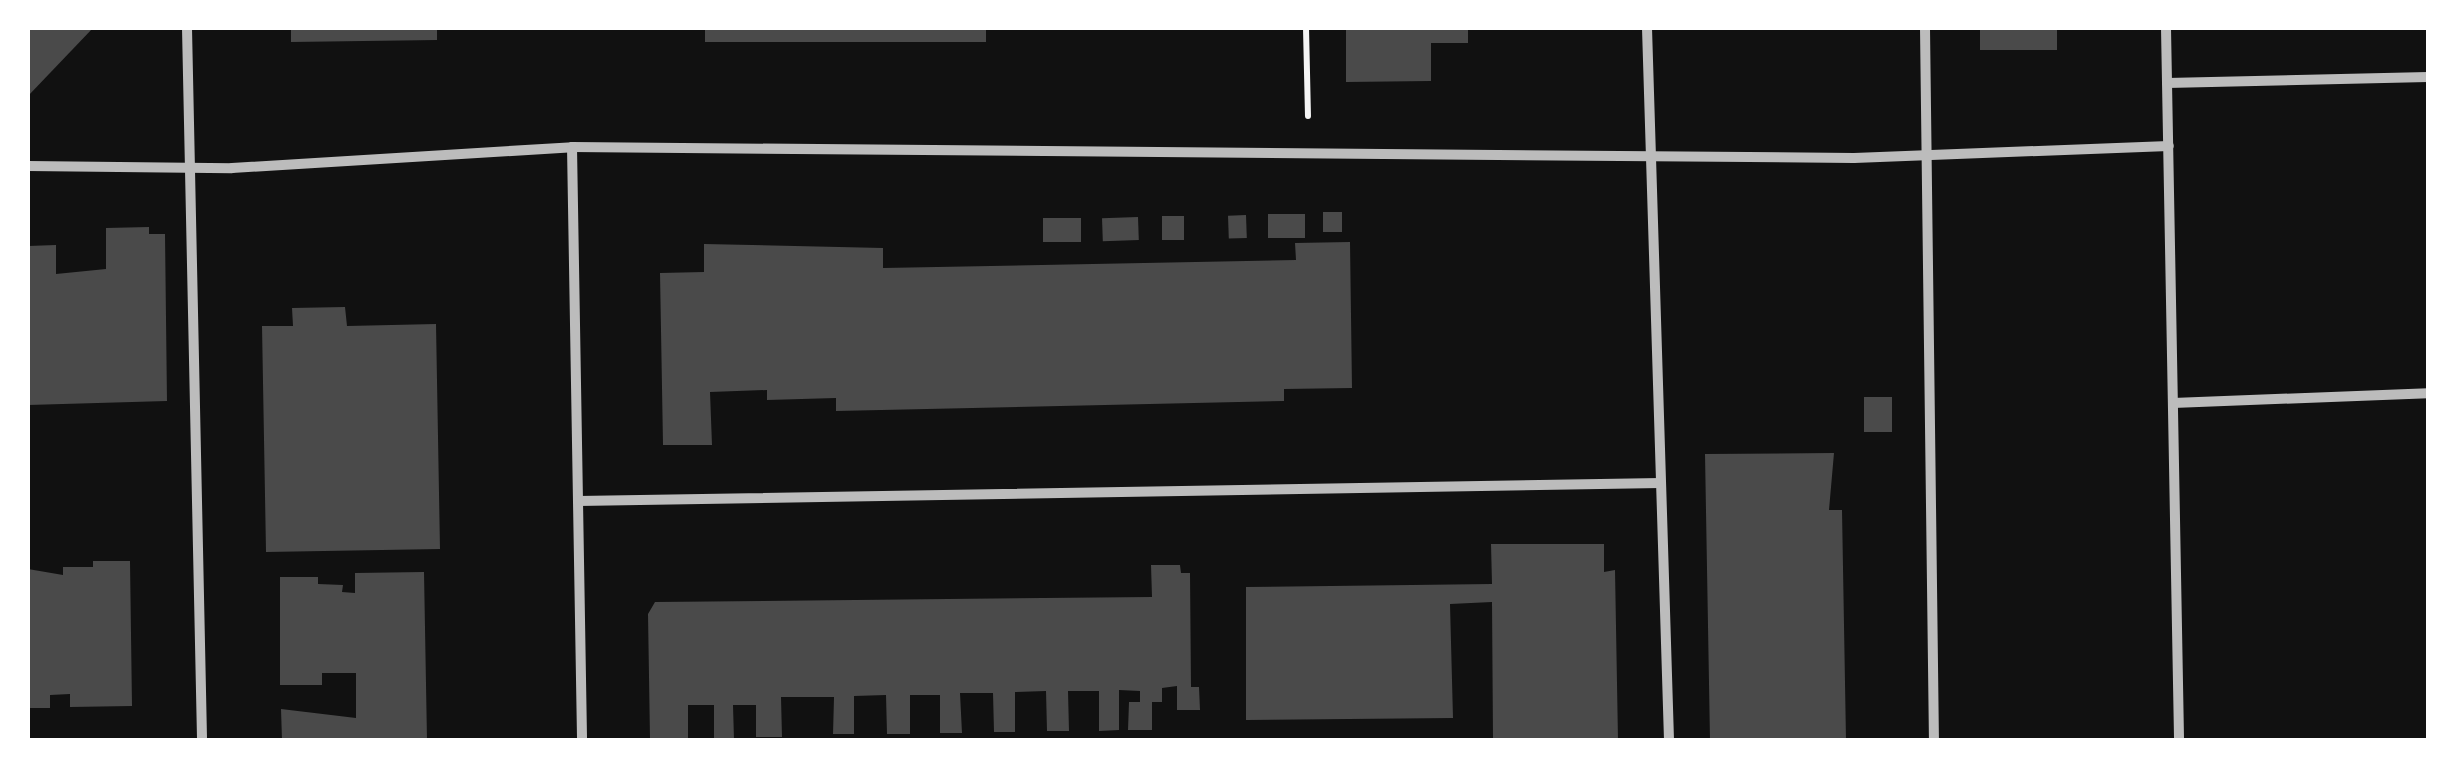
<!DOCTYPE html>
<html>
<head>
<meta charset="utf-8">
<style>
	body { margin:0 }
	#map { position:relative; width:2456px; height:768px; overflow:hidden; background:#111; font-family:Raleway,sans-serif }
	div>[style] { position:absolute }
	.building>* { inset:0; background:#4a4a4a; transform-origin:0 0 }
	.path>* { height:6px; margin:-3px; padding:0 3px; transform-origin:3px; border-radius:3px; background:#f5f5f5 }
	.minor>* { height:10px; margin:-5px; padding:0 5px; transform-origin:5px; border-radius:5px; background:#bcbcbc }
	span { translate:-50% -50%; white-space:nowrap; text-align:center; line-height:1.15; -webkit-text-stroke:10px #fff; paint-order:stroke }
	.frame { position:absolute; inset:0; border:30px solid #fff; pointer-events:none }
</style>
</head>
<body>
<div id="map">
	<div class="building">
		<i style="clip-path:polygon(28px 28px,93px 28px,28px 96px)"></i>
		<i style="clip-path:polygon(291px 28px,437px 28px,437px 40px,291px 42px)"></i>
		<i style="left:705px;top:28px;width:281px;height:14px"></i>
		<i style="clip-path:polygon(1346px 28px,1468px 28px,1468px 43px,1431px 43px,1431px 81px,1346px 82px)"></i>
		<i style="left:1980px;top:28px;width:77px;height:22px"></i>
		<i style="left:1342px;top:212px;width:20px;height:19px;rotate:90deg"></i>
		<i style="left:1268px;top:214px;width:37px;height:24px"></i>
		<i style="left:1246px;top:215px;width:23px;height:18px;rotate:88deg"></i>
		<i style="left:1162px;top:216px;width:22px;height:24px"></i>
		<i style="left:1138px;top:217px;width:23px;height:36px;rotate:88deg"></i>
		<i style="left:1081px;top:218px;width:24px;height:38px;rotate:90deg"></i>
		<i style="clip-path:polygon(149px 227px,149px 234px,165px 234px,167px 401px,28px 405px,28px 246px,56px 245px,56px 274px,106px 269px,106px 228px)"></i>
		<i style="clip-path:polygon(1350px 242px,1352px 388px,1284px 389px,1284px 401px,836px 411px,836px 398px,767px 400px,767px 390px,710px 392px,712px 445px,663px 445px,660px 273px,704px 272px,704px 244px,883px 248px,883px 268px,1296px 260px,1295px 243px)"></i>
		<i style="clip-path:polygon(345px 307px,347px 326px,436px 324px,440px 549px,266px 552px,262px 326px,293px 326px,292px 308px)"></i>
		<i style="left:1864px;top:397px;width:28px;height:35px"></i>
		<i style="clip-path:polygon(1834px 453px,1829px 510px,1842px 510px,1846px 740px,1710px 740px,1705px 454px)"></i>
		<i style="clip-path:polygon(1491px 544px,1604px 544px,1604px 572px,1615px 570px,1618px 740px,1493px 740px,1492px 602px,1450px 604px,1453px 718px,1246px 720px,1246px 587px,1492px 584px)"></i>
		<i style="clip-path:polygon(93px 561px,130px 561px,132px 706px,70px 707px,70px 694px,50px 695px,50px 708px,28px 708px,28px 569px,63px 575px,63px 567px,93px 567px)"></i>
		<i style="clip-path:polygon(1151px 565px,1180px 565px,1181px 573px,1190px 573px,1191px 687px,1199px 687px,1200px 710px,1177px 710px,1177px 686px,1162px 688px,1162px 702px,1152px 702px,1152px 730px,1128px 730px,1129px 702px,1140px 702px,1140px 691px,1119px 690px,1119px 730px,1099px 731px,1099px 691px,1068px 691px,1069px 731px,1047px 731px,1046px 691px,1015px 692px,1015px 732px,994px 732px,993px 693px,960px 693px,962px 733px,940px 733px,940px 695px,910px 695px,910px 734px,887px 734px,886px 695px,854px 696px,854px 734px,833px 734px,834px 697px,781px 697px,782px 737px,756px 737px,756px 705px,733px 705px,734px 740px,714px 740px,714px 705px,688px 705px,688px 740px,650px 739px,648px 614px,655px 602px,1152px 597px)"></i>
		<i style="clip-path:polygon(424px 572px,427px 740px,282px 740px,281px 709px,356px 718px,356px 673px,322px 673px,322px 685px,280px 685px,280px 577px,318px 577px,318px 584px,343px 585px,342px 592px,355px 593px,355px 573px)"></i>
	</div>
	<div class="path">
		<i style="left:1306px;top:28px;width:88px;rotate:88.7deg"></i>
	</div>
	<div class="minor">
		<i style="left:187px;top:28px;width:712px;rotate:88.79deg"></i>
		<i style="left:1647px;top:28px;width:712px;rotate:88.23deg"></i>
		<i style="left:1925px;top:28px;width:712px;rotate:89.28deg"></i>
		<i style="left:2166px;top:28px;width:712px;rotate:88.95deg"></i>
		<i style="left:2167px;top:83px;width:261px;rotate:-1.3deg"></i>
		<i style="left:572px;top:147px;width:593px;rotate:89.03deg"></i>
		<i style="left:28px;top:166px;width:204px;rotate:0.6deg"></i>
		<i style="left:232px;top:168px;width:341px;rotate:-3.5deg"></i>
		<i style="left:572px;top:147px;width:1282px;rotate:0.49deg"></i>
		<i style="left:1854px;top:158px;width:315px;rotate:-2.2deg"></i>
		<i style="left:2173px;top:403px;width:255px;rotate:-2.2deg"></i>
		<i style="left:578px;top:501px;width:1083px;rotate:-0.95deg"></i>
	</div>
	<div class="frame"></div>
</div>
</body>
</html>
